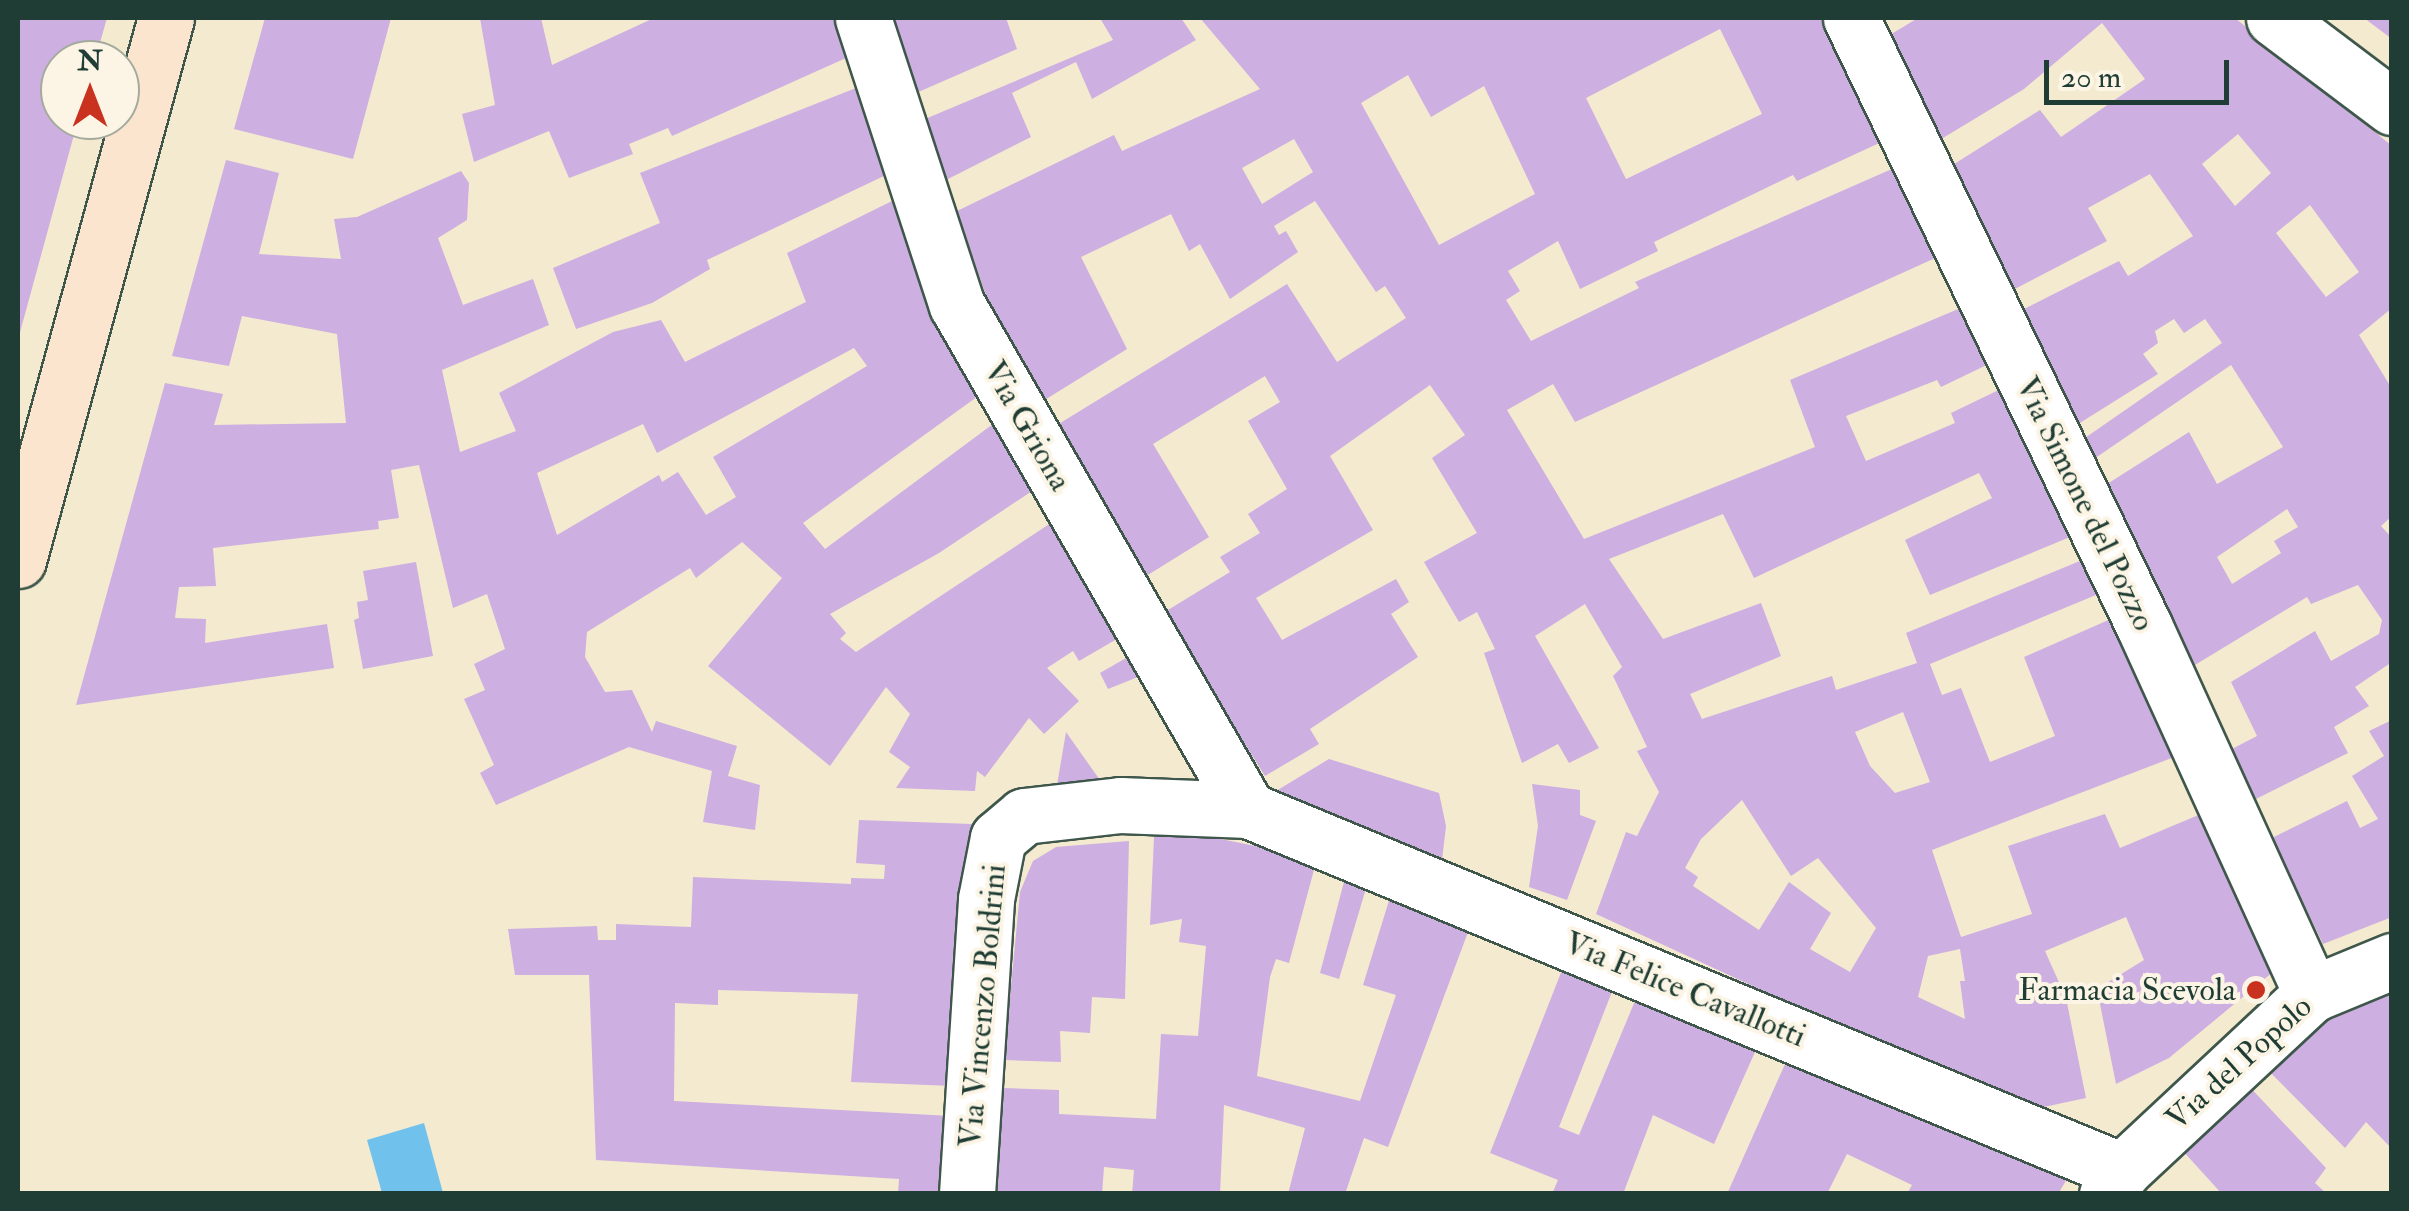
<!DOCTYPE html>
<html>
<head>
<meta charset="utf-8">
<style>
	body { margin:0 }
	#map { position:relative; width:2409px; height:1211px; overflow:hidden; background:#f3ead0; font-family:"IM FELL Double Pica",serif }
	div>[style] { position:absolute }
	.water>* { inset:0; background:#70c1eb }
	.building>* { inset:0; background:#cdafe1 }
	.roads { filter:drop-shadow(2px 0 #3f574b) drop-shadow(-2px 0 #3f574b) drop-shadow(0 2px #3f574b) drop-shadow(0 -2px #3f574b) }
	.street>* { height:55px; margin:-27.5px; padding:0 27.5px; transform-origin:27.5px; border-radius:27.5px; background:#fff }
	.secondary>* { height:55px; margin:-27.5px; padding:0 27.5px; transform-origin:27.5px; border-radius:27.5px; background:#fce5cf }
	.dots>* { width:28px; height:28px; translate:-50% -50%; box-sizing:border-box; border:5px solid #fcf5e5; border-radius:50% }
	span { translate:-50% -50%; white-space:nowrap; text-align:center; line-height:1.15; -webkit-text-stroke:8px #fcf5e5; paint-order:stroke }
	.street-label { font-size:32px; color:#1f3d34 }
	.poi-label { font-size:32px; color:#1f3d34 }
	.right { translate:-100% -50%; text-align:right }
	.frame { position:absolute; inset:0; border:20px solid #1f3d34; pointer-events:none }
	.north { position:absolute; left:40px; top:40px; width:100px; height:100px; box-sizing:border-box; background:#fcf5e5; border:2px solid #a4ab9e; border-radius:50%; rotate:0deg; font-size:28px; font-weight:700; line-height:40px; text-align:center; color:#1f3d34 }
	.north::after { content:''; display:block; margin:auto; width:35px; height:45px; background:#c8321e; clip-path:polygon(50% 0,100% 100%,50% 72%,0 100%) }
	.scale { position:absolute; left:2044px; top:60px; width:185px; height:45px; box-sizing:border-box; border:5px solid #1f3d34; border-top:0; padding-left:12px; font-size:30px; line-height:35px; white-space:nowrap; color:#1f3d34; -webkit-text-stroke:8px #fcf5e5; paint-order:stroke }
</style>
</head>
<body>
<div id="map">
	<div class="water">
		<i style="clip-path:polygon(424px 1123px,443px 1193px,382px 1193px,367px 1140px)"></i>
	</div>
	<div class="building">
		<i style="clip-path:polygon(18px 18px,107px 18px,95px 60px,60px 60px,60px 120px,78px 120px,19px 336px)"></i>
		<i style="clip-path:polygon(265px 18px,391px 18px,353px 159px,234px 129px)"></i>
		<i style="clip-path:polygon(480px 18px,541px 18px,552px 65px,654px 18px,833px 18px,846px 58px,672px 136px,668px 128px,629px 144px,633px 154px,569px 178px,549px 131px,474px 162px,462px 114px,495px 105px)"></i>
		<i style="clip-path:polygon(891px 18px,1006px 18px,1017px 49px,916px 93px)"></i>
		<i style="clip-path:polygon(1100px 18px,1181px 18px,1196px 40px,1092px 99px,1076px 62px,1012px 93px,1031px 137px,946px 180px,925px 119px,1113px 40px)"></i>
		<i style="clip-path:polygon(evenodd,1200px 18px,1828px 18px,1888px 139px,1797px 181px,1793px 175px,1654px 242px,1658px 251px,1580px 289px,1558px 241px,1508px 271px,1520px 291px,1506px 300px,1531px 341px,1639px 288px,1635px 282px,1901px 165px,1944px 254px,1575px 422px,1553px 384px,1507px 410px,1584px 539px,1815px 447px,1790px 380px,1970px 304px,1997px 360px,1941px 387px,1937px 380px,1846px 416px,1866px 461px,1955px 423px,1951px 413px,2009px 385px,2082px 532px,1930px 595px,1905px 540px,1992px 498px,1979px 473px,1754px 578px,1723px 514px,1609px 559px,1663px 639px,1761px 603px,1781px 656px,1690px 694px,1702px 719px,1832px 676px,1836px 690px,1917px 663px,1906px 633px,2092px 556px,2108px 590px,1930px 664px,1942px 695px,1961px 688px,1990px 762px,2055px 736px,2024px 657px,2120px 615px,2182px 754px,1932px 850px,1961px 937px,2032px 914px,2008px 846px,2105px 814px,2120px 848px,2208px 811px,2279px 967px,2169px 1058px,2116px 1084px,2097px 989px,2144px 960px,2126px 917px,2045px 951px,2066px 998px,2086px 1098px,2025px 1111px,1596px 914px,1626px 832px,1637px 836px,1659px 792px,1637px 751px,1647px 747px,1613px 676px,1622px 667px,1585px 604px,1535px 636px,1599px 748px,1569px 763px,1558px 744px,1522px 763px,1484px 653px,1495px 649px,1477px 612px,1459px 622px,1424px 562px,1477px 533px,1432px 458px,1465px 435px,1430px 385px,1330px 456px,1373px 530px,1256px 598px,1282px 640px,1396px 579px,1409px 602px,1391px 614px,1418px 657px,1310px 729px,1319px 744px,1265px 776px,1163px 613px,1230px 572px,1220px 557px,1260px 533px,1248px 514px,1287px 489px,1248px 421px,1280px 402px,1265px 376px,1153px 444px,1209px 537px,1143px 578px,1057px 425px,1287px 284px,1337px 362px,1406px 318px,1385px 286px,1376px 292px,1315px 201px,1274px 226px,1279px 235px,1286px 231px,1298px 252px,1230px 299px,1200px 244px,1189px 251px,1171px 214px,1081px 257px,1127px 349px,1043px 401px,989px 304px,957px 211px,1114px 135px,1122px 151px,1260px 89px,1200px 18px,1720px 29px,1762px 114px,1626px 179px,1586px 98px,1720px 29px,1200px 18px,1408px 75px,1431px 117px,1484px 86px,1535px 194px,1439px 245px,1361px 103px,1408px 75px,1200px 18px,1294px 139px,1313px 172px,1262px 204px,1242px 168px,1294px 139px,1200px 18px,1903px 712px,1930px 782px,1895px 793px,1870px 766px,1855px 732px,1903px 712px,1200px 18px,1742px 800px,1791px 876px,1818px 858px,1876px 928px,1850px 972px,1810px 949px,1831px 913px,1789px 882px,1759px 930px,1693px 886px,1698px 877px,1685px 868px,1701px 839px,1742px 800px,1200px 18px,1960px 949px,1965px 981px,1960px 981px,1965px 1019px,1918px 997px,1928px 956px,1960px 949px)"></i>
		<i style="clip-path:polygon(evenodd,1918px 18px,2235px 18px,2392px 146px,2392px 308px,2359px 335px,2392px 389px,2392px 516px,2381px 526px,2392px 538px,2392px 662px,2355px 687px,2369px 706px,2334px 727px,2348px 753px,2254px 800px,2230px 750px,2257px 736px,2231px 682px,2315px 631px,2331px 661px,2379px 634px,2382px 620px,2358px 585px,2311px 604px,2307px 597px,2190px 668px,2104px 486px,2189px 432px,2217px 484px,2283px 447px,2231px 365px,2091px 461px,2082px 440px,2222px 343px,2205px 319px,2184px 333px,2174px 319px,2155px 331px,2158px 343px,2143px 354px,2158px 374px,2075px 426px,2020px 311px,2119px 261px,2128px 276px,2193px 236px,2150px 174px,2088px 208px,2107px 241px,2011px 291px,1951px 166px,2040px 110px,2061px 137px,2145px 79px,2102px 23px,2024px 89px,1938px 141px,1888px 36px,1918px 18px,2238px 134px,2271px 173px,2235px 206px,2202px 164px,2238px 134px,1918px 18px,2310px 205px,2359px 272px,2326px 297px,2276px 233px,2310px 205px,1918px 18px,2287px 509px,2298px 527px,2274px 541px,2281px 553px,2232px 584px,2217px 557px,2287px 509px)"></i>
		<i style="clip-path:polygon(2364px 18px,2392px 18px,2392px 39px)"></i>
		<i style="clip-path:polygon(856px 88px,886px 175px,707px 260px,710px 269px,652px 303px,576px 329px,553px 268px,660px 223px,640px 173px)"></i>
		<i style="clip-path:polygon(evenodd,226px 160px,279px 173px,259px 254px,341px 259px,334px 219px,357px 217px,461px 171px,469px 183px,467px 220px,438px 238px,463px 305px,533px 279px,549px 325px,442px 370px,460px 452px,516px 431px,499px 393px,613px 332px,661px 320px,685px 362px,806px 302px,787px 253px,894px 200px,985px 391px,803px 523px,825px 549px,1001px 418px,1041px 485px,939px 553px,830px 614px,846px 633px,840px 639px,856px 652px,1060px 517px,1129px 632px,1079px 661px,1073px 651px,1047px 668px,1079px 701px,1044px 734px,1029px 718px,985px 777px,977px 771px,975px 791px,896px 788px,910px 767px,889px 752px,910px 714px,886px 687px,830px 766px,708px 666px,782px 578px,742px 542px,696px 578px,690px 568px,587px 632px,585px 657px,605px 692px,632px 690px,652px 732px,656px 721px,737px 746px,728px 776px,760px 785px,755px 830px,703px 822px,712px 771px,629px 747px,496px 805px,480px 773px,494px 765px,464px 699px,485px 690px,474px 664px,505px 649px,487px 594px,453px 608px,419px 465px,391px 470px,399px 518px,378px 521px,379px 529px,213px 548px,216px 586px,179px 587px,175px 618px,206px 619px,205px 643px,327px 624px,334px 668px,76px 705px,165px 383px,223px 394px,214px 425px,346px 423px,337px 334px,242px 316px,229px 366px,172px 356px,226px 160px,854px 348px,867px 366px,713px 457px,736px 497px,706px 515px,678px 472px,662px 482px,659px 475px,557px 535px,537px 473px,643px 424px,657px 453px,854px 348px)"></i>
		<i style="clip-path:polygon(416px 562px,433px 656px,363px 669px,354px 620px,359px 618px,357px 602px,368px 600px,363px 571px)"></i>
		<i style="clip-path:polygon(1140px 650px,1153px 671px,1108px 689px,1100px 673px)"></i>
		<i style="clip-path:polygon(2392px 720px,2392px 917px,2323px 944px,2272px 838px,2347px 801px,2360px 828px,2378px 819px,2352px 776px,2384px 756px,2369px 731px)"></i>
		<i style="clip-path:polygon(1066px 732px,1102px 783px,1057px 785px)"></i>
		<i style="clip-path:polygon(1329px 759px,1439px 793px,1446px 826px,1442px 860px,1335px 830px,1276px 791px)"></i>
		<i style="clip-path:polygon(1532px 784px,1580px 790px,1580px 815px,1596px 821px,1567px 900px,1529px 887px,1538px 826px)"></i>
		<i style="clip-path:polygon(859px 820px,972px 824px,953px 1086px,851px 1082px,858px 994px,718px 990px,718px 1005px,675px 1003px,674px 1101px,951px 1116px,945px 1194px,898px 1194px,899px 1179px,596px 1160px,589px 975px,515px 975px,508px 929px,597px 926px,598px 940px,616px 940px,616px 924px,691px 927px,693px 877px,851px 884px,851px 878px,884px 879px,885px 865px,856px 863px)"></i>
		<i style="clip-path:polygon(1196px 834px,1270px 849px,1315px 866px,1289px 963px,1276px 959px,1270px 977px,1257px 1076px,1360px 1101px,1396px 995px,1363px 985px,1391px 894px,1471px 924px,1388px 1147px,1364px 1138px,1345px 1194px,1288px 1194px,1305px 1128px,1224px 1105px,1220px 1194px,1132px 1194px,1134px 1170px,1104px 1167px,1102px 1194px,997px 1194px,1003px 1088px,1059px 1090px,1059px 1114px,1156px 1119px,1161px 1034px,1198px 1036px,1206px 946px,1179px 942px,1182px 919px,1150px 925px,1154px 837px)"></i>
		<i style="clip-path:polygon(1129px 841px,1125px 999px,1092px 997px,1090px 1033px,1060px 1031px,1061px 1062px,1004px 1060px,1020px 892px,1033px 861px,1056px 847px)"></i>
		<i style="clip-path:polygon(1345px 878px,1367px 885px,1339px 979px,1320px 973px)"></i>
		<i style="clip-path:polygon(1566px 960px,1617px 979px,1559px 1127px,1579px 1135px,1640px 989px,1759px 1043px,1714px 1144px,1653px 1115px,1623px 1194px,1552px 1194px,1558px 1180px,1490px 1153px)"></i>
		<i style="clip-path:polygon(2392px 990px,2392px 1149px,2366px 1122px,2345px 1148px,2265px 1067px,2314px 1027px)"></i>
		<i style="clip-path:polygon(1789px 1055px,2067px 1179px,2058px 1194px,1907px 1194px,1912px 1185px,1847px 1154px,1827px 1194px,1727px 1194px)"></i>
		<i style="clip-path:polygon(2246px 1083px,2326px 1168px,2315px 1183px,2327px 1194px,2222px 1194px,2182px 1150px)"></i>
	</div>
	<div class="roads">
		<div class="street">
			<i style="left:863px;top:18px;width:302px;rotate:71.9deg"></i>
			<i style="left:957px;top:305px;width:583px;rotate:60.05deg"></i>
			<i style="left:1851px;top:18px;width:675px;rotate:64.27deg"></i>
			<i style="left:2144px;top:626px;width:405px;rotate:65.5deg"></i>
			<i style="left:2274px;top:18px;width:148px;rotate:37deg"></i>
			<i style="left:967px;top:1194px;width:296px;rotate:-86.3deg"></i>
			<i style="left:986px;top:899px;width:62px;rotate:-78.9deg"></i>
			<i style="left:998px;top:838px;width:34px;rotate:-40deg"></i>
			<i style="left:1024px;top:816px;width:97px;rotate:-6.5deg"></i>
			<i style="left:1120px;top:805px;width:128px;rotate:2.2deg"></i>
			<i style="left:1248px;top:810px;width:946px;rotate:22.44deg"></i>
			<i style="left:2107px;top:1194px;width:27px;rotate:-57deg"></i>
			<i style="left:2122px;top:1171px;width:260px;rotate:-43deg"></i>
			<i style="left:2312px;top:994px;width:87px;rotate:-22.4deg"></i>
		</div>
		<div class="secondary">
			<i style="left:18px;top:560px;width:562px;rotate:-74.73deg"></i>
		</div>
	</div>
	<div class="dots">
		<i style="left:2256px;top:990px;background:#c8321e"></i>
	</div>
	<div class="street-label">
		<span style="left:1027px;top:426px;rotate:60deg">Via Griona</span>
		<span style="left:2085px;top:504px;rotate:64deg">Via Simone del Pozzo</span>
		<span style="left:1685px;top:990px;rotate:22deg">Via Felice Cavallotti</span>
		<span style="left:983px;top:1006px;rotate:-85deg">Via Vincenzo Boldrini</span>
		<span style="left:2239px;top:1063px;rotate:-42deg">Via del Popolo</span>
	</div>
	<div class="poi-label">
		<span class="right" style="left:2236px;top:990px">Farmacia Scevola</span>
	</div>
	<div class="frame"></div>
	<div class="north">N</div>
	<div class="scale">20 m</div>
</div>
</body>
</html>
